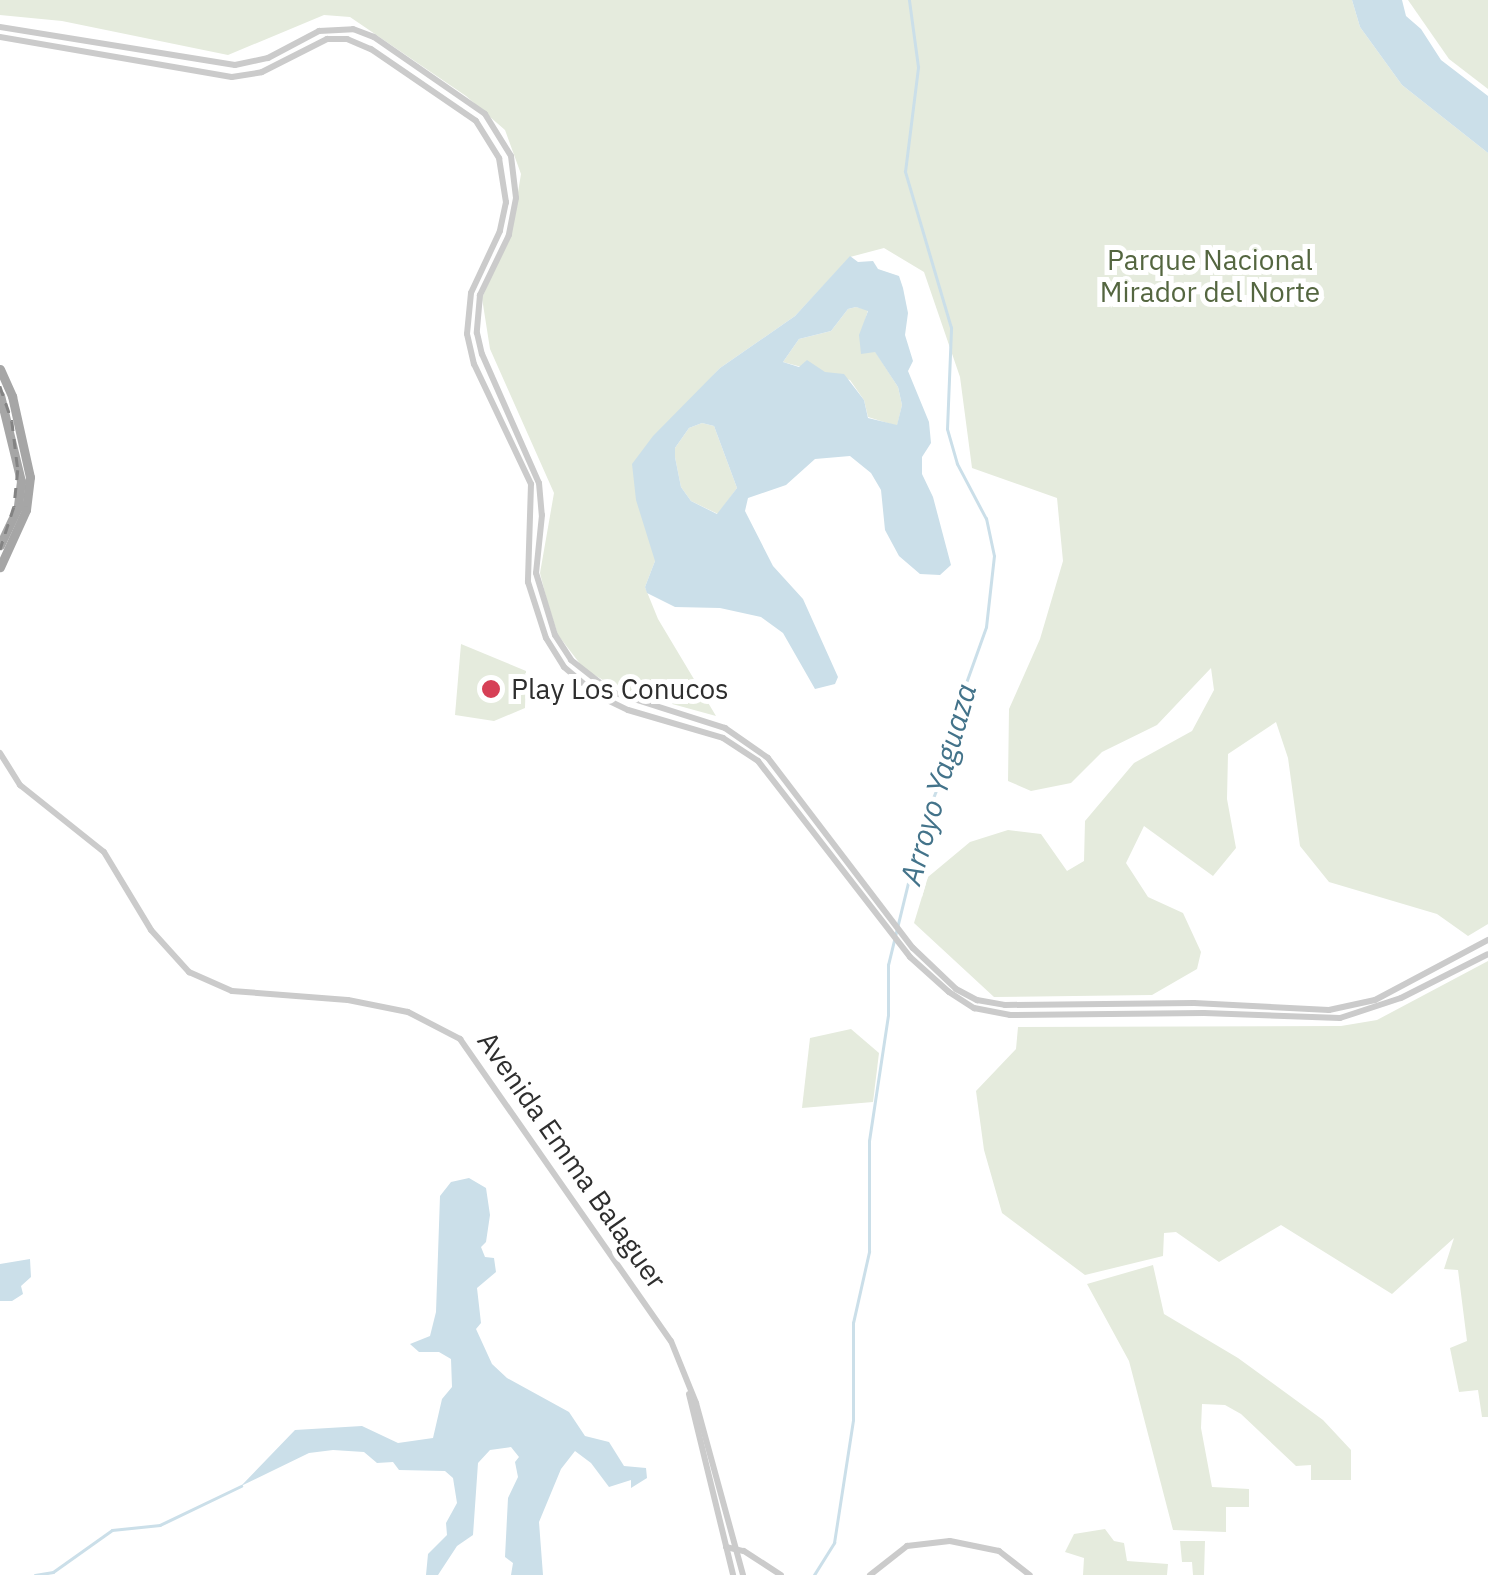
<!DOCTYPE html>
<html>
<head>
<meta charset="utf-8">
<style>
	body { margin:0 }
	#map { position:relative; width:1488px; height:1575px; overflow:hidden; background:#fff; font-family:"IBM Plex Sans",sans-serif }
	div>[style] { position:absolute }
	.green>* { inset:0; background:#e5ebdd }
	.water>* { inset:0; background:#cbdfe9 }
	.stream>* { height:2.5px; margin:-1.25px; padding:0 1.25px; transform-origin:1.25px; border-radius:1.25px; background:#cbdfe9 }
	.minor>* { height:6px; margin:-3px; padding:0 3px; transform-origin:3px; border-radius:3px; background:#cbcbcb }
	.major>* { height:9px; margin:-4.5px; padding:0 4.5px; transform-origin:4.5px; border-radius:4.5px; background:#a6a6a6 }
	.rail>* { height:2.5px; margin-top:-1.25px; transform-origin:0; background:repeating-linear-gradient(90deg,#838383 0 10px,transparent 0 18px) }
	.dots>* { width:28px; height:28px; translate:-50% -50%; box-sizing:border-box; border:5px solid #fff; border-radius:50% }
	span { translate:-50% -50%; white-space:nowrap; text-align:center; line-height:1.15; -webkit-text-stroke:10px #fff; paint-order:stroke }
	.park-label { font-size:28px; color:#546640 }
	.poi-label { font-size:28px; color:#2e2e2e }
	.left { translate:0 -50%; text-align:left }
	.street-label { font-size:28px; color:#2e2e2e }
	.water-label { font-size:30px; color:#43738a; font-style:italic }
</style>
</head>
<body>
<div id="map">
	<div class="green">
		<i style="clip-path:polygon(0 0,1352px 0,1360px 27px,1402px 85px,1488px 153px,1488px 924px,1468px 936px,1437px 914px,1329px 882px,1300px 846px,1288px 758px,1276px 722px,1228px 754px,1227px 799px,1236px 848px,1213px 876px,1144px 826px,1126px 863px,1148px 897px,1183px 913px,1201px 952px,1197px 969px,1152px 995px,994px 997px,914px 923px,928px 877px,970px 842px,1008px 830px,1041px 834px,1067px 871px,1084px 861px,1085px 821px,1134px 763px,1192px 731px,1214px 690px,1211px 668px,1157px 725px,1102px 752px,1071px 783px,1031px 791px,1008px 781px,1009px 709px,1040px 639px,1063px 561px,1057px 498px,972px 468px,960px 377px,924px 272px,884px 248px,850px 257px,795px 316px,720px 368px,674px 418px,655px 561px,645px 587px,658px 619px,716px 716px,654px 699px,610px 684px,584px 669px,558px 635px,547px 601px,540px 573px,554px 493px,490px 349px,482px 298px,512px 229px,521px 174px,505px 130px,466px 96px,350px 17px,324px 15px,228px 55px,62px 21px,0 15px)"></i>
		<i style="clip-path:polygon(1408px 0,1488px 0,1488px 89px,1449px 59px)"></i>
		<i style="clip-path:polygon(856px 307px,868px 310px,862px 331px,898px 387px,902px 405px,897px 426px,868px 417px,864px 400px,850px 380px,783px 362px,799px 339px,831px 331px,848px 309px)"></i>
		<i style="clip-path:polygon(702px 423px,714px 426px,737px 488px,718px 514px,691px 501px,681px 487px,675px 457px,675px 448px,689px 428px)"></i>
		<i style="clip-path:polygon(461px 644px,526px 671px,525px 708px,494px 721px,455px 715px)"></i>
		<i style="clip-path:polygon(1488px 961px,1488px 1417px,1482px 1417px,1478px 1390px,1459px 1392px,1450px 1348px,1467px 1341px,1458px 1270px,1444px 1269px,1454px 1238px,1392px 1294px,1281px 1225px,1219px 1262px,1176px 1232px,1164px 1233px,1163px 1256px,1085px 1275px,1002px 1213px,984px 1150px,976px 1091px,1016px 1049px,1018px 1027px,1341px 1026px,1377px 1020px)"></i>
		<i style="clip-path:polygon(851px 1029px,879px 1053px,873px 1102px,802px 1108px,810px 1038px)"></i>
		<i style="clip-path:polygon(1153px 1265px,1164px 1314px,1238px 1358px,1323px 1420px,1351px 1450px,1351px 1480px,1311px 1480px,1311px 1465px,1296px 1466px,1241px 1414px,1225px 1405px,1202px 1404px,1201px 1428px,1212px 1487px,1249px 1489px,1249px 1507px,1226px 1507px,1226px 1532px,1173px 1530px,1129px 1361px,1087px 1284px)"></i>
		<i style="clip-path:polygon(1105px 1529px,1114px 1541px,1124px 1543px,1127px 1561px,1168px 1564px,1167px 1575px,1083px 1575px,1084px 1558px,1065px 1552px,1074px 1534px)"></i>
		<i style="clip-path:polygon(1180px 1541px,1205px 1541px,1204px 1575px,1193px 1575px,1192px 1562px,1182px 1562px)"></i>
	</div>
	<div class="water">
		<i style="clip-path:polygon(1352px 0,1402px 0,1406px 16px,1421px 29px,1441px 60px,1488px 96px,1488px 153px,1402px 85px,1360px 27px)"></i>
		<i style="clip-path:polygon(evenodd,850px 256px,858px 262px,873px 261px,878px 269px,899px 276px,903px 288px,908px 313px,905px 335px,913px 361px,908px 371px,929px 422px,931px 443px,922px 457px,922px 474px,933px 497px,951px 565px,940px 575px,920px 574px,899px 556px,885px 530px,881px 490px,871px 473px,850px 456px,815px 459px,786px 485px,748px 498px,745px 511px,773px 566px,803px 599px,838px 677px,835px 684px,815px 689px,783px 633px,761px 617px,720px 608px,675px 607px,647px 593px,645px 587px,655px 561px,636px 500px,632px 464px,653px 436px,720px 368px,795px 316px,850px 256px,856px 307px,868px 311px,859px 335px,861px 354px,875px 352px,898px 387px,902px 405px,897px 425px,868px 418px,864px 400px,844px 374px,825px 372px,807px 360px,799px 367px,783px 362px,799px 339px,831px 331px,848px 309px,856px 307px,850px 256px,702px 423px,714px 426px,737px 488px,717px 514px,691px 501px,681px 487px,675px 457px,675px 448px,689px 428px,702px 423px)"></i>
		<i style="clip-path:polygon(469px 1178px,486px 1188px,490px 1215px,486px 1242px,481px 1247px,485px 1257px,494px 1258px,496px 1272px,477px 1288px,481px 1323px,476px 1329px,492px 1364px,507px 1378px,569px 1412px,585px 1436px,609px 1442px,624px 1466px,646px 1468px,647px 1478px,631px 1488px,631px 1480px,609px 1487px,591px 1463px,575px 1451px,561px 1469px,539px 1522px,543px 1575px,511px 1575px,513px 1563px,505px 1557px,508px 1498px,518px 1477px,515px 1462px,519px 1457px,511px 1447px,490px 1450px,478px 1463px,473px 1535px,457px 1546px,438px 1575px,426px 1575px,428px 1554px,447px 1535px,446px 1523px,457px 1503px,453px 1478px,445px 1471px,399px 1470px,393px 1462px,377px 1463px,364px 1452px,333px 1450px,309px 1453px,241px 1486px,295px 1430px,362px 1426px,398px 1443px,433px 1438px,442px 1399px,452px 1387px,451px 1359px,439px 1352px,419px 1352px,410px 1344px,430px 1336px,436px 1312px,440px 1196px,451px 1182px)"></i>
		<i style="clip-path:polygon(30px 1259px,31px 1277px,21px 1286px,23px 1294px,12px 1301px,0 1301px,0 1264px)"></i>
	</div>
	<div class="stream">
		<i style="left:35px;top:1575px;width:18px;rotate:-9deg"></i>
		<i style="left:53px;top:1572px;width:72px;rotate:-35.4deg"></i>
		<i style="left:112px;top:1530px;width:48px;rotate:-5.9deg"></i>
		<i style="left:160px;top:1525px;width:90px;rotate:-25.7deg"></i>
		<i style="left:814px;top:1575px;width:38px;rotate:-58deg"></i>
		<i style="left:834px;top:1543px;width:124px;rotate:-81.2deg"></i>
		<i style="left:853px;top:1420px;width:97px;rotate:-90deg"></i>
		<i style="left:853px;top:1323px;width:73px;rotate:-77.3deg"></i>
		<i style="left:869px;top:1252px;width:111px;rotate:-90deg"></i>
		<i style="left:869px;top:1141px;width:127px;rotate:-81.4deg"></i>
		<i style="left:888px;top:1015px;width:50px;rotate:-90deg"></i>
		<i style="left:888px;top:965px;width:143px;rotate:-76.3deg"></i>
		<i style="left:922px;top:826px;width:52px;rotate:-68.4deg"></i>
		<i style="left:941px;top:778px;width:69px;rotate:-77.4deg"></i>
		<i style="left:956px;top:711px;width:89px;rotate:-70.3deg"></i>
		<i style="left:986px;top:627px;width:71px;rotate:-83.6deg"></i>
		<i style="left:994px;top:556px;width:38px;rotate:-102deg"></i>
		<i style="left:986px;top:519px;width:62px;rotate:-117.8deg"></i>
		<i style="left:957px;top:464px;width:36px;rotate:-106deg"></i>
		<i style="left:947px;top:429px;width:101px;rotate:-87.7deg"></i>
		<i style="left:951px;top:328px;width:163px;rotate:-106.4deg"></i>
		<i style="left:905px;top:172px;width:106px;rotate:-82.9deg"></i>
		<i style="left:918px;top:67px;width:68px;rotate:-97.7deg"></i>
	</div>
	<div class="minor">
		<i style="left:0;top:27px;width:238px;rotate:9.2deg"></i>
		<i style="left:235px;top:65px;width:34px;rotate:-12deg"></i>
		<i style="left:268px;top:58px;width:58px;rotate:-27.9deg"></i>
		<i style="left:319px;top:31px;width:34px;rotate:-3deg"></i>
		<i style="left:353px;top:29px;width:22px;rotate:21deg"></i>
		<i style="left:374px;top:37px;width:135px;rotate:34.7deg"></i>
		<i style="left:485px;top:114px;width:49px;rotate:58.2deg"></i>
		<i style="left:511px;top:156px;width:42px;rotate:83.2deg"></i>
		<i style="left:516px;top:198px;width:38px;rotate:101deg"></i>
		<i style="left:509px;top:235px;width:67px;rotate:115.8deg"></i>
		<i style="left:480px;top:295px;width:38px;rotate:95deg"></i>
		<i style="left:477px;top:333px;width:22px;rotate:77deg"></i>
		<i style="left:482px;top:354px;width:141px;rotate:66.2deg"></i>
		<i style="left:539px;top:483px;width:32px;rotate:85deg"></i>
		<i style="left:542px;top:515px;width:58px;rotate:95.9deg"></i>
		<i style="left:536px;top:573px;width:65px;rotate:73deg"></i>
		<i style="left:555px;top:635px;width:30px;rotate:57deg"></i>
		<i style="left:571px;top:660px;width:52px;rotate:38deg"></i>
		<i style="left:612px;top:692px;width:119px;rotate:17.7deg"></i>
		<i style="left:725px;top:728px;width:52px;rotate:34.9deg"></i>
		<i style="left:768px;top:758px;width:239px;rotate:52.7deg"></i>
		<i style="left:913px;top:948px;width:59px;rotate:43.6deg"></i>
		<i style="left:956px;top:989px;width:24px;rotate:28deg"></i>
		<i style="left:977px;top:1000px;width:28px;rotate:10deg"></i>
		<i style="left:1005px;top:1005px;width:189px;rotate:-0.6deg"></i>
		<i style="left:1194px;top:1003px;width:135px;rotate:3deg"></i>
		<i style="left:1329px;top:1010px;width:47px;rotate:-12.3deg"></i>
		<i style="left:1375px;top:1000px;width:128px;rotate:-28deg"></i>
		<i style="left:0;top:37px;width:235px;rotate:9.8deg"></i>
		<i style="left:232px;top:77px;width:30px;rotate:-9deg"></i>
		<i style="left:262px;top:72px;width:73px;rotate:-26.9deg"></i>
		<i style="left:327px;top:39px;width:20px"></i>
		<i style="left:347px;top:39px;width:26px;rotate:23deg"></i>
		<i style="left:371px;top:49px;width:127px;rotate:34.4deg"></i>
		<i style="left:476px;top:121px;width:44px;rotate:58.1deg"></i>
		<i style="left:499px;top:158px;width:45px;rotate:81deg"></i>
		<i style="left:506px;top:202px;width:30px;rotate:102deg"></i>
		<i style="left:500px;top:231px;width:68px;rotate:115.1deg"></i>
		<i style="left:471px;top:293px;width:41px;rotate:95.6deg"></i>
		<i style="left:467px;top:334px;width:31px;rotate:77deg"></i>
		<i style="left:474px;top:364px;width:133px;rotate:64.6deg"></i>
		<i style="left:531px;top:484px;width:98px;rotate:91.8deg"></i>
		<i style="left:528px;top:582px;width:59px;rotate:72.2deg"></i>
		<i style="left:546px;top:638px;width:34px;rotate:58deg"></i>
		<i style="left:564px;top:667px;width:43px;rotate:40.3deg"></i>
		<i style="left:597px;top:695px;width:34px;rotate:26deg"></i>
		<i style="left:628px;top:710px;width:99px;rotate:16.4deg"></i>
		<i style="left:723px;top:738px;width:42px;rotate:33.3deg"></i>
		<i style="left:758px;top:761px;width:248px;rotate:52.2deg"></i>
		<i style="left:910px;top:957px;width:52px;rotate:41.9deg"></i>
		<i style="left:949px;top:992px;width:30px;rotate:33deg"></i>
		<i style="left:974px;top:1008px;width:37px;rotate:11deg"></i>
		<i style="left:1010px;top:1015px;width:194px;rotate:-0.6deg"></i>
		<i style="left:1204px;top:1013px;width:136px;rotate:2.1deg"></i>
		<i style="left:1340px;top:1018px;width:64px;rotate:-18.2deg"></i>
		<i style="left:1401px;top:998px;width:97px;rotate:-26.8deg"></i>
		<i style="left:0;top:753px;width:38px;rotate:58deg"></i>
		<i style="left:20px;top:785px;width:107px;rotate:38.6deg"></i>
		<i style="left:104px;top:852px;width:91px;rotate:58.9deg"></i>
		<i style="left:151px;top:930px;width:57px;rotate:47.9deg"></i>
		<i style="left:189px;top:972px;width:47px;rotate:23.8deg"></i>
		<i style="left:232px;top:991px;width:116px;rotate:4.4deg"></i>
		<i style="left:348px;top:1000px;width:61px;rotate:11.3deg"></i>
		<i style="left:408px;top:1012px;width:59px;rotate:27.4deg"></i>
		<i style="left:460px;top:1039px;width:368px;rotate:55.1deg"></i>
		<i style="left:671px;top:1341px;width:67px;rotate:68deg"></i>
		<i style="left:696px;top:1403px;width:178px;rotate:74.7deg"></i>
		<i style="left:689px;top:1394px;width:186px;rotate:76.3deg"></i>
		<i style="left:726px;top:1547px;width:18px;rotate:13deg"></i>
		<i style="left:744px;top:1551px;width:44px;rotate:33deg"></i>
		<i style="left:870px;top:1575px;width:47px;rotate:-38.1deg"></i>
		<i style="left:907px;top:1546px;width:43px;rotate:-6.6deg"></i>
		<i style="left:950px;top:1541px;width:50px;rotate:11.5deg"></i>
		<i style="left:999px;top:1551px;width:39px;rotate:38deg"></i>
	</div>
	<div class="major">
		<i style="left:0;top:369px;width:30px;rotate:66deg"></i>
		<i style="left:12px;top:396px;width:83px;rotate:77.5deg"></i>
		<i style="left:30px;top:477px;width:33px;rotate:97deg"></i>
		<i style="left:26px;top:510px;width:63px;rotate:114.5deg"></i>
		<i style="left:0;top:395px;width:89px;rotate:76.3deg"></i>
		<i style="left:21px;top:481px;width:26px;rotate:97deg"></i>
		<i style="left:18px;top:507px;width:42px;rotate:115.3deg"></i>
	</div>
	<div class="rail">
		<i style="left:0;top:386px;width:37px;rotate:71deg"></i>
		<i style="left:12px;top:421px;width:49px;rotate:83deg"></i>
		<i style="left:18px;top:470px;width:37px;rotate:96deg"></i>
		<i style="left:14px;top:507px;width:45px;rotate:108deg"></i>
	</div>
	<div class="dots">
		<i style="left:491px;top:689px;background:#d64056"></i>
	</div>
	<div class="park-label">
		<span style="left:1210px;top:276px">Parque Nacional<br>Mirador del Norte</span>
	</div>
	<div class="poi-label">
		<span class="left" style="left:511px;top:689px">Play Los Conucos</span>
	</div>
	<div class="street-label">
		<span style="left:572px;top:1160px;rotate:55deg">Avenida Emma Balaguer</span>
	</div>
	<div class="water-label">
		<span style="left:938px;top:784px;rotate:-74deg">Arroyo Yaguaza</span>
	</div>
</div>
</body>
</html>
